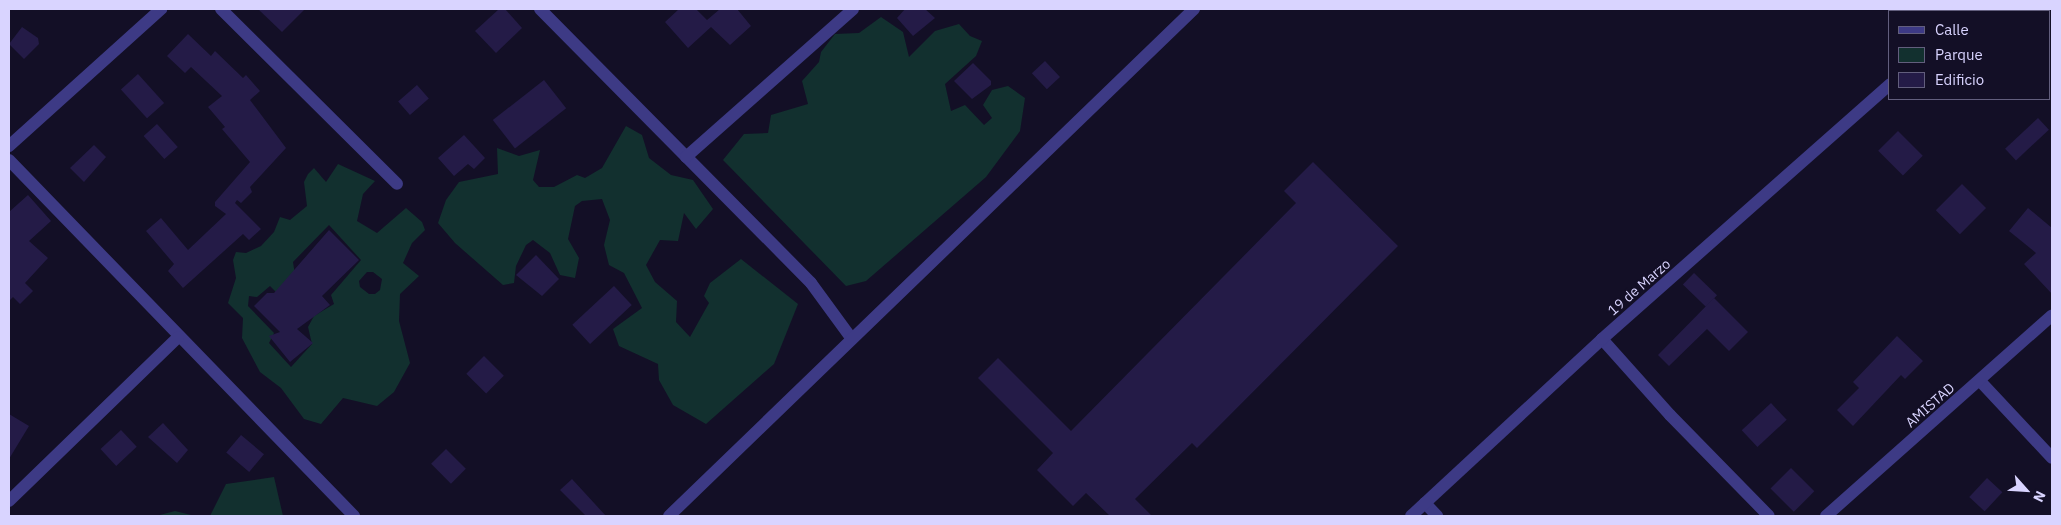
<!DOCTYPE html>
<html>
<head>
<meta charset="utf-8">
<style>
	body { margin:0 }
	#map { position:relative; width:2061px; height:525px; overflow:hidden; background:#130f26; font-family:"IBM Plex Sans",sans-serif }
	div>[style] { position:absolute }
	.green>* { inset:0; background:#12302f }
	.building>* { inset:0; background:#241b47; transform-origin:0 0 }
	.minor>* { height:12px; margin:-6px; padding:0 6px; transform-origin:6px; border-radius:6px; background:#3d3a85 }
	span { translate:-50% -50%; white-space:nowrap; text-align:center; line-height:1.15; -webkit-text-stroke:4px #130f26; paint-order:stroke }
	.street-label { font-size:14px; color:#d9d4ff }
	.frame { position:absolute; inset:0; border:10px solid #d9d4ff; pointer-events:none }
	.legend { position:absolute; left:1888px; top:10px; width:162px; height:90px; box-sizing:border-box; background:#130f26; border:1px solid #625e7d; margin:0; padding:6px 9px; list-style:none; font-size:15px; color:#d9d4ff }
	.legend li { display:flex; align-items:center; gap:10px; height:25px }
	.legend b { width:25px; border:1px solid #625e7d }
	.north { position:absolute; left:2001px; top:465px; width:50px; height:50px; -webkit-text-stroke:4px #130f26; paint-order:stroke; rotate:116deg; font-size:14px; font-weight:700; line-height:20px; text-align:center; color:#d9d4ff }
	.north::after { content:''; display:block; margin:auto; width:18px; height:22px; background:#d9d4ff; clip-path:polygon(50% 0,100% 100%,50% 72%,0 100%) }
</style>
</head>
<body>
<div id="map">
	<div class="green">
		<i style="clip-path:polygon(881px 17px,903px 32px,909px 57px,935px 31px,959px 24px,970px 36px,982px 41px,976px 56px,945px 84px,951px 111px,965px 105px,984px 125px,992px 118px,983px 105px,992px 90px,1008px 86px,1025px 98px,1020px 131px,986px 177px,866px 281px,846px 286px,723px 160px,744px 134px,768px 133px,771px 115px,808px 104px,802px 81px,819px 62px,821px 52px,835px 34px,859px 33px)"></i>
		<i style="clip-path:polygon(626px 126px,642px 135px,649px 158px,671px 175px,693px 180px,713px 209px,696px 229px,684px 213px,678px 241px,660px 240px,646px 265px,655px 282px,677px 301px,676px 322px,690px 337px,709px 303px,704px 296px,710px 283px,741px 259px,798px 304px,774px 364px,706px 424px,673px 405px,659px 380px,658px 364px,619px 346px,613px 329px,642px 308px,624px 273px,609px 265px,604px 245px,610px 220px,602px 199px,582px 201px,575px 206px,568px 239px,579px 258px,575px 278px,560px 275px,550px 253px,533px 240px,526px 245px,516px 266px,514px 283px,503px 285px,455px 243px,438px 223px,446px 200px,459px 182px,498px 174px,497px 148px,519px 156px,540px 150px,533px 180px,539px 187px,554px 187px,577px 175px,585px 178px,602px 168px)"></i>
		<i style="clip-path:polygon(evenodd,338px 164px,375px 181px,363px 194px,357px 221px,377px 233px,406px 208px,422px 222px,425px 230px,412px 243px,403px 263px,419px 276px,400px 294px,399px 321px,410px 363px,394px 392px,377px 406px,343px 398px,321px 424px,304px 419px,281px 388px,260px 372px,242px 338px,243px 318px,228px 303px,236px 278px,233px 260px,236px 252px,246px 253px,261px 246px,274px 232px,280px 217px,290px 220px,307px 206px,304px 182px,308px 174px,314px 168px,326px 182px,338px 164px,329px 225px,361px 260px,331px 295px,334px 304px,314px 316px,308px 327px,312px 344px,291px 367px,269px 343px,274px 333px,248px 306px,249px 296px,257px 297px,270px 286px,292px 308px,296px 282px,293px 262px,329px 225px,338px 164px,367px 272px,373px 272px,382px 279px,380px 290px,375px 294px,369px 294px,360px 287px,359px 281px,367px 272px)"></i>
		<i style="clip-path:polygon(274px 477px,283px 516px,210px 516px,226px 484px)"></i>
		<i style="clip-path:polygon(175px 511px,195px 516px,156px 516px)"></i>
	</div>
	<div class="building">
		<i style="clip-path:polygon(258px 9px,305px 9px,282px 32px)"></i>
		<i style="clip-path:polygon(499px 9px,505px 9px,522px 28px,496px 53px,475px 31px)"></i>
		<i style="clip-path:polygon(679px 9px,696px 9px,707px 20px,720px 9px,737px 9px,751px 26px,730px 45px,711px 27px,688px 48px,665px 22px)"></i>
		<i style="clip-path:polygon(905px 9px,925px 9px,935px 18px,913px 36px,897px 18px)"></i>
		<i style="clip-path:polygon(22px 27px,38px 38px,39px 44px,24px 59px,9px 44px)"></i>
		<i style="clip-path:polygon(188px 34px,211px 56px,215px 51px,243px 78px,246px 75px,260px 91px,250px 100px,286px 148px,250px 187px,252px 192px,241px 203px,237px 200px,235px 203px,261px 229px,249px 240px,243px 234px,183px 288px,168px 271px,174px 264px,146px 231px,161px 218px,188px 250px,226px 214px,215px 206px,215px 202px,250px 162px,222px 129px,225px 127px,208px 107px,222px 96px,191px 67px,185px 73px,167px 56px)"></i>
		<i style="left:1045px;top:61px;width:22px;height:18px;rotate:47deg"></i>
		<i style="clip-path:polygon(973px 63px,991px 81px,991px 85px,972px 99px,954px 81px)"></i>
		<i style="left:138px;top:74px;width:39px;height:23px;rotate:48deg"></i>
		<i style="left:544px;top:80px;width:36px;height:65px;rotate:52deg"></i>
		<i style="left:417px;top:85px;width:18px;height:25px;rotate:49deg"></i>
		<i style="left:2038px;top:118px;width:16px;height:45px;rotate:47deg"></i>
		<i style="left:157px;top:124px;width:31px;height:18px;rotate:48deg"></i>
		<i style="left:1898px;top:131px;width:35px;height:28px;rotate:45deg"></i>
		<i style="clip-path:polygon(464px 135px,485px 158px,474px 169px,468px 164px,454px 176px,438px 158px)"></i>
		<i style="clip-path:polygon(94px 145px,106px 157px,84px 182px,70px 168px)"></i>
		<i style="clip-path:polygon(1313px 162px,1398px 246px,1197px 448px,1192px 443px,1135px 499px,1152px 516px,1110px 516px,1086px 493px,1073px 506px,1037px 470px,1053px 453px,978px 378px,998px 358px,1071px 431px,1296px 203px,1284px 191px)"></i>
		<i style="left:1962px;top:184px;width:34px;height:37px;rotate:45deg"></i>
		<i style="clip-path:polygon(28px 195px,51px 221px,29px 241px,48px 258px,25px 283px,33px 291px,20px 304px,13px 297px,9px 301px,9px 212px)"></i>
		<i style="clip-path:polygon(2028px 208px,2052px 228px,2052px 294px,2024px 264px,2036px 253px,2009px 231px)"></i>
		<i style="clip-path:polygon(329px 230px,359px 260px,322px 296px,330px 305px,297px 329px,313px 343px,290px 362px,269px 336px,280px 332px,254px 306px,267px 293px,274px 293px)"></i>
		<i style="clip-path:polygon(536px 255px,559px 279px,542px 296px,516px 275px)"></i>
		<i style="left:1694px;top:273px;width:32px;height:16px;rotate:44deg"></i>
		<i style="left:614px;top:286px;width:26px;height:57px;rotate:47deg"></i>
		<i style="clip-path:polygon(1714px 298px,1748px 332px,1729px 351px,1707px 329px,1669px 366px,1658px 355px)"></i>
		<i style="clip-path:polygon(1897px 336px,1923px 361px,1905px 379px,1901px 375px,1853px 426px,1837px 410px,1859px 388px,1853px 382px)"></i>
		<i style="left:484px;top:356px;width:28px;height:25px;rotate:45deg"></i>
		<i style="left:1771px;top:403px;width:23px;height:40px;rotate:47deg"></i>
		<i style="clip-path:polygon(9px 414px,29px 426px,9px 459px)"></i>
		<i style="clip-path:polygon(163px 423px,188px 450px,177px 463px,148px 437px)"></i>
		<i style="left:121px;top:430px;width:23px;height:28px;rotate:47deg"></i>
		<i style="left:241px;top:435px;width:30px;height:23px;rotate:40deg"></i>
		<i style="left:446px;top:449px;width:28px;height:21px;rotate:45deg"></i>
		<i style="left:1791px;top:468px;width:33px;height:29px;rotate:45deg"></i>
		<i style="left:1987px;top:478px;width:21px;height:26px;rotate:43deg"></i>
		<i style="clip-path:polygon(572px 479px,606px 516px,586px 516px,560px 490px)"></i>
	</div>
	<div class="minor">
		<i style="left:221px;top:9px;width:248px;rotate:44.8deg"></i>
		<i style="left:540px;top:9px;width:385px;rotate:45.3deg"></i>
		<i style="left:811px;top:283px;width:69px;rotate:53.8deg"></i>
		<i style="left:1971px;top:11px;width:3px;rotate:-45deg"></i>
		<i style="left:9px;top:146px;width:205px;rotate:-42deg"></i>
		<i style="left:686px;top:157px;width:223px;rotate:-41.5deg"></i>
		<i style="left:9px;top:160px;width:496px;rotate:45.9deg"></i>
		<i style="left:1602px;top:339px;width:102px;rotate:48.2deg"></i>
		<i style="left:1670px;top:415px;width:141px;rotate:45.6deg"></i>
		<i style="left:1980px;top:381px;width:105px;rotate:46.9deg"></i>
		<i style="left:9px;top:501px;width:235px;rotate:-44.1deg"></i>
		<i style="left:1425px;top:503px;width:18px;rotate:47deg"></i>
		<i style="left:669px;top:516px;width:730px;rotate:-44deg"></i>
		<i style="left:1411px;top:516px;width:260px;rotate:-42.8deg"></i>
		<i style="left:1602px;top:339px;width:385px;rotate:-41.5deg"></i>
		<i style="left:1826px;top:516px;width:302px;rotate:-41.6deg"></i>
	</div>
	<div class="street-label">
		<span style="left:1639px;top:287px;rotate:-41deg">19 de Marzo</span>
		<span style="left:1930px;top:405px;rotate:-41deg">AMISTAD</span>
	</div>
	<div class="frame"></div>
	<ul class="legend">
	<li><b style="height:6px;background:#3d3a85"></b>Calle</li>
	<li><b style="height:14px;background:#12302f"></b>Parque</li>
	<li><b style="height:14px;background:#241b47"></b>Edificio</li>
	</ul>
	<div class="north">N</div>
</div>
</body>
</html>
